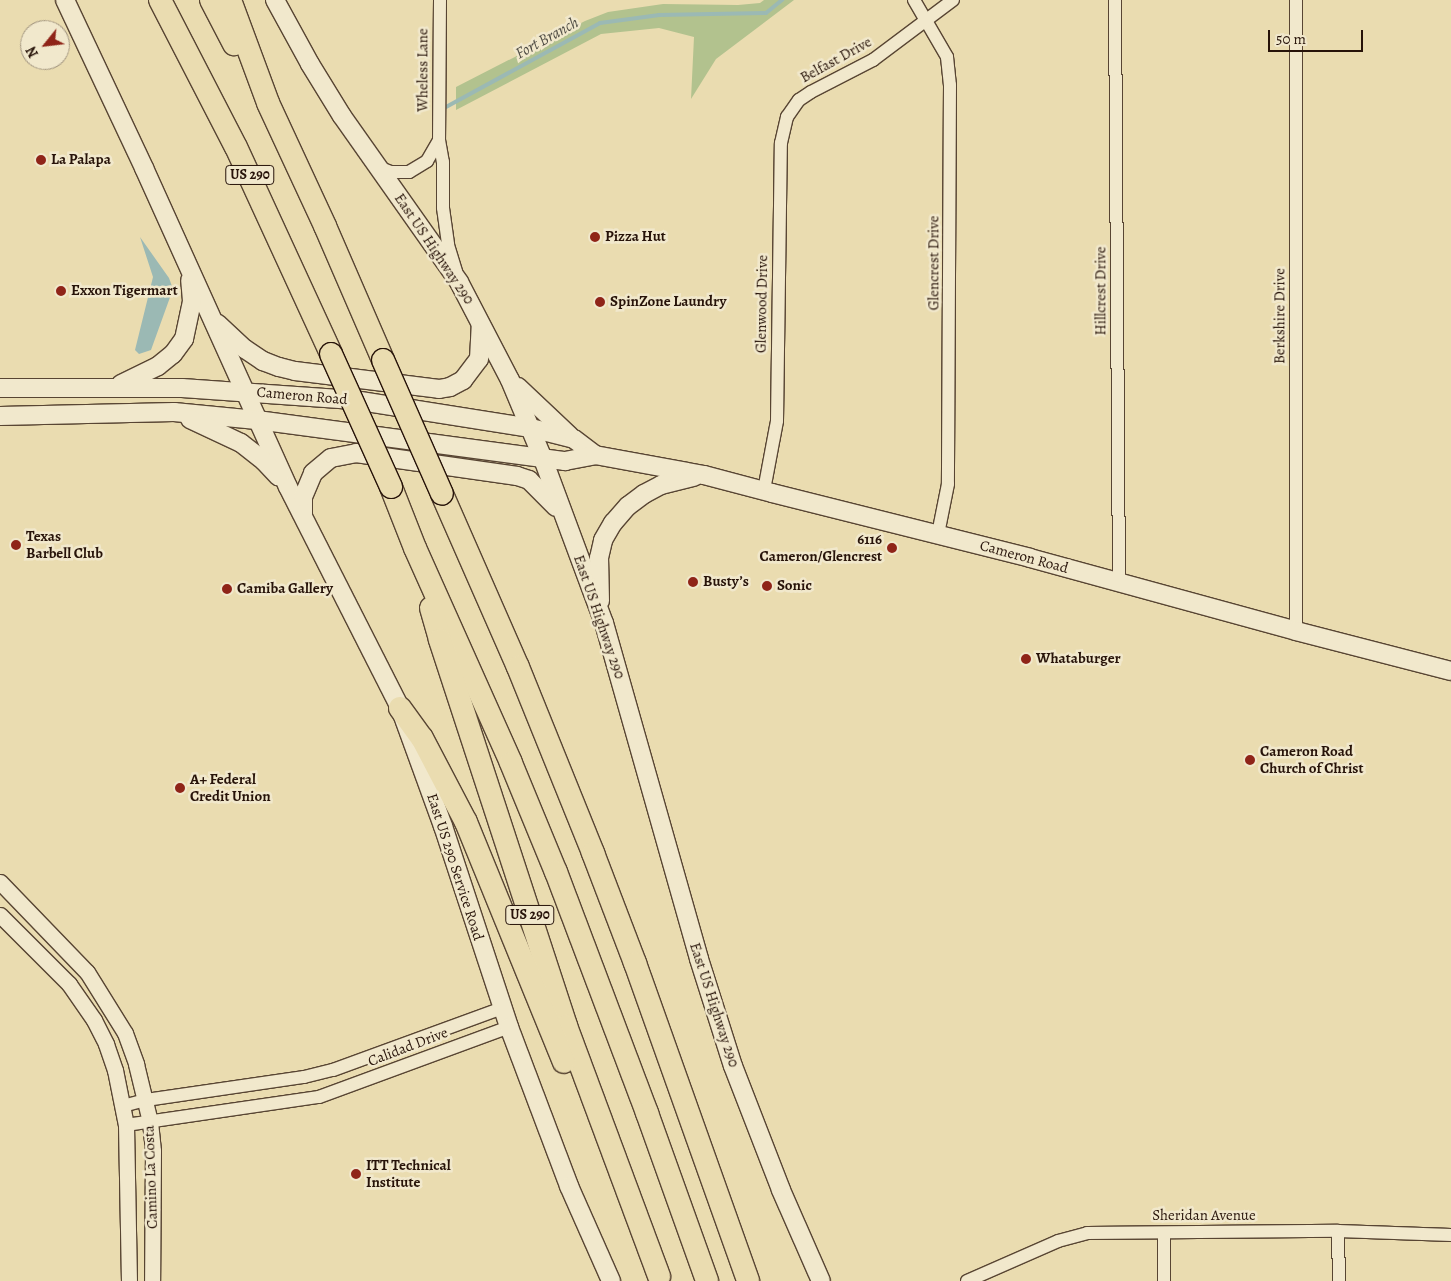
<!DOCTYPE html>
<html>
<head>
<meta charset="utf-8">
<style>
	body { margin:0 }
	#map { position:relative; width:1451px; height:1281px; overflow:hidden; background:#eadcb0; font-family:Alegreya,serif }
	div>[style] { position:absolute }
	.green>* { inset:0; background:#b2c28e }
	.water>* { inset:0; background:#9bb9b4 }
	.stream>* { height:4px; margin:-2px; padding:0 2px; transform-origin:2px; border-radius:2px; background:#9bb9b4 }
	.roads { filter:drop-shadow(1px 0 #584533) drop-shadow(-1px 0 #584533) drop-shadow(0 1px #584533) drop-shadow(0 -1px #584533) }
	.minor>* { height:12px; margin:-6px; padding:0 6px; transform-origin:6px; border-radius:6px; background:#f1e8cc }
	.tertiary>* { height:15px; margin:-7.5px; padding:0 7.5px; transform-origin:7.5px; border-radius:7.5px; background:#f1e8cc }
	.secondary>* { height:18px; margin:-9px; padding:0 9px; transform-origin:9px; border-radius:9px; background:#f1e8cc }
	.motorway>* { height:22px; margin:-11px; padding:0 11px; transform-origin:11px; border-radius:11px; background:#eadcb0 }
	.bridges { filter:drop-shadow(1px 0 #271309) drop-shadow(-1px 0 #271309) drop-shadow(0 1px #271309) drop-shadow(0 -1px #271309) }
	.motorway-bridge>* { height:22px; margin:-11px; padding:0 11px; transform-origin:11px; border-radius:11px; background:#eadcb0 }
	.dots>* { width:14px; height:14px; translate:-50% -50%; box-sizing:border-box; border:2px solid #f1e8cc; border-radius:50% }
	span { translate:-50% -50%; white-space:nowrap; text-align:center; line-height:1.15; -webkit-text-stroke:5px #f1e8cc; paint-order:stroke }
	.shield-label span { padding:1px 4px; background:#f1e8cc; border:1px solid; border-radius:4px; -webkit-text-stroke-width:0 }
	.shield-label { font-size:14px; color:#271309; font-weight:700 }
	.street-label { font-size:15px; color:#271309 }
	.poi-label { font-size:15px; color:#271309; font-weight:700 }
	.left { translate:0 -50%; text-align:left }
	.right { translate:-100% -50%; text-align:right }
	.water-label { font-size:16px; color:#504d45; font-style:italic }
	.north { position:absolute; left:20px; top:20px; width:50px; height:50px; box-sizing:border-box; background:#f1e8cc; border:1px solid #a0937e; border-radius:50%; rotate:241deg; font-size:14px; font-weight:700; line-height:20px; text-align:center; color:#271309 }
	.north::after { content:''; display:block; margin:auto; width:18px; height:22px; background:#8f2418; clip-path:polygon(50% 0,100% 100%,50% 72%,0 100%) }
	.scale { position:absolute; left:1268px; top:30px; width:95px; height:22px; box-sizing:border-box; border:2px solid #271309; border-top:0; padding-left:6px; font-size:15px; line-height:18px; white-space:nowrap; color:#271309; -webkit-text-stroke:4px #f1e8cc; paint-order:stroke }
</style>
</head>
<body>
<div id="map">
	<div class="green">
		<i style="clip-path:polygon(764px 0,794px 0,716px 59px,691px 99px,694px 37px,659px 28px,601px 34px,456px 110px,456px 87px,585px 21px,608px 12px,663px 4px,738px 5px,760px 3px)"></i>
	</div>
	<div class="water">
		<i style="clip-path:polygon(140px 237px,169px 278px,173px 289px,151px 350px,139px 354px,135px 350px,153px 277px)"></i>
	</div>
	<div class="stream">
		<i style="left:446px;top:107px;width:175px;rotate:-28.6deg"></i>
		<i style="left:600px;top:23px;width:60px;rotate:-7.7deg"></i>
		<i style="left:659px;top:15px;width:107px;rotate:-1.1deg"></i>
		<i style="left:766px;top:13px;width:21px;rotate:-39deg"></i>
	</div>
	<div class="roads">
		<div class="minor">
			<i style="left:440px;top:0;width:140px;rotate:90.4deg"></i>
			<i style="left:439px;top:140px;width:22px;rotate:80deg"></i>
			<i style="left:443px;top:162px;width:46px;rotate:90deg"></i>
			<i style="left:443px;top:208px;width:37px;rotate:82deg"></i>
			<i style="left:448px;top:245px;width:28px;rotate:73deg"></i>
			<i style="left:914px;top:0;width:66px;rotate:59.9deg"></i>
			<i style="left:947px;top:57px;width:28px;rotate:84deg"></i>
			<i style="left:950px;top:85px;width:399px;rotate:90.3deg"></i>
			<i style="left:948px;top:484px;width:51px;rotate:101.3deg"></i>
			<i style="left:1115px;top:0;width:582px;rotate:89.61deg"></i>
			<i style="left:1296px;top:0;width:631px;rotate:90deg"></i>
			<i style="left:378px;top:167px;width:14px;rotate:21deg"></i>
			<i style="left:391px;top:172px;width:18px"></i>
			<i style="left:409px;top:172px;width:21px;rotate:-31deg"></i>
			<i style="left:427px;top:161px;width:24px;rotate:-60deg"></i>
			<i style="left:764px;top:490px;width:70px;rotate:-79.3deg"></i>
			<i style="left:777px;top:421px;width:278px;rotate:-89.2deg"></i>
			<i style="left:781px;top:143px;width:27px;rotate:-77deg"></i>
			<i style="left:787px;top:117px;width:21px;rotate:-55deg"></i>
			<i style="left:799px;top:100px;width:14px;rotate:-34deg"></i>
			<i style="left:811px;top:92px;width:70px;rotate:-27.3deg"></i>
			<i style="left:873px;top:60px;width:100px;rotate:-36.9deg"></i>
			<i style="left:123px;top:1106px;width:24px;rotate:-15deg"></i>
			<i style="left:146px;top:1100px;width:160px;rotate:-8.3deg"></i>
			<i style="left:304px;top:1077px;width:30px;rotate:-14deg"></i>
			<i style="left:333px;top:1070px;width:180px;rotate:-20.1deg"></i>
			<i style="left:126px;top:1125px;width:195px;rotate:-8.3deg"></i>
			<i style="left:319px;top:1097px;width:202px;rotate:-20.2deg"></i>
			<i style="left:1338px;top:1231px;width:50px;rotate:88.9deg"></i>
			<i style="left:1164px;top:1233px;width:48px;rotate:90deg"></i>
			<i style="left:967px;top:1281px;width:99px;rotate:-23.7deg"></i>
			<i style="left:1058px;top:1241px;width:30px;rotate:-15deg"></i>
			<i style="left:1087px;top:1233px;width:251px;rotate:-0.5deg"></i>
			<i style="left:1338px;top:1231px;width:113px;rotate:2deg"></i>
		</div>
		<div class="tertiary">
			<i style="left:0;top:882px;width:125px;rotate:46deg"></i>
			<i style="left:87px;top:972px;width:72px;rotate:58.1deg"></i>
			<i style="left:125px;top:1033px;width:33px;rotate:70deg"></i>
			<i style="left:136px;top:1064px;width:60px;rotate:76.4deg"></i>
			<i style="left:150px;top:1122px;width:29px;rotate:84deg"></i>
			<i style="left:153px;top:1151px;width:130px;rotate:90.4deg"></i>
			<i style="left:0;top:915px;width:98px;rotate:45deg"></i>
			<i style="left:69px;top:984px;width:44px;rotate:55.2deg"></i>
			<i style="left:94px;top:1020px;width:27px;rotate:63deg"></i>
			<i style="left:106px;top:1044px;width:28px;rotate:71deg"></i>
			<i style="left:115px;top:1070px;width:56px;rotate:78.7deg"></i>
			<i style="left:126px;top:1125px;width:156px;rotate:88.9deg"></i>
		</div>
		<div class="secondary">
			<i style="left:65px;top:0;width:186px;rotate:64.8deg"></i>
			<i style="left:144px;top:168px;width:350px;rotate:65.7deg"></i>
			<i style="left:288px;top:487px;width:248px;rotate:63.1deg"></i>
			<i style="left:400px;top:708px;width:126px;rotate:70deg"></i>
			<i style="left:443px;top:826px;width:212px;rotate:71.8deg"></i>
			<i style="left:509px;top:1027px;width:170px;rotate:69.3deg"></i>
			<i style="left:569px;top:1186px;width:104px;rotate:66.1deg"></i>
			<i style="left:275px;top:0;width:73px;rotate:61.3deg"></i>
			<i style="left:310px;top:64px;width:61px;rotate:58.4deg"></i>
			<i style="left:342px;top:116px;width:203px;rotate:54.8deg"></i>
			<i style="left:459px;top:282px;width:110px;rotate:62.5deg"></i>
			<i style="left:510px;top:380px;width:86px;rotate:67.3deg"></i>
			<i style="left:543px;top:459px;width:175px;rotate:69.6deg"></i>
			<i style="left:604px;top:623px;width:349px;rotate:74.2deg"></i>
			<i style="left:699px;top:959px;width:112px;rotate:72.4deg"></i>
			<i style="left:733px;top:1066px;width:133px;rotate:68.8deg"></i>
			<i style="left:781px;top:1190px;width:99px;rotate:66.3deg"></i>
			<i style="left:218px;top:324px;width:37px;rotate:43deg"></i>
			<i style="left:245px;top:349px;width:22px;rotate:34deg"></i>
			<i style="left:263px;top:361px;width:17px;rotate:21deg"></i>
			<i style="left:279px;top:367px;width:16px;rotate:14deg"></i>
			<i style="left:295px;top:371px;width:145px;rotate:7.1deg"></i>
			<i style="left:439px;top:389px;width:11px;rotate:-10deg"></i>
			<i style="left:450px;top:387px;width:15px;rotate:-28deg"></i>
			<i style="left:463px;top:380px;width:26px;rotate:-53deg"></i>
			<i style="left:479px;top:359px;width:34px;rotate:-87deg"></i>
			<i style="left:121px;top:384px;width:41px;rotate:-25.9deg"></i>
			<i style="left:158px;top:366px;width:19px;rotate:-39deg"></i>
			<i style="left:173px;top:354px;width:19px;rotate:-54deg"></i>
			<i style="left:184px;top:339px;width:39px;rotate:-78deg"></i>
			<i style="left:192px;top:301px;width:21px;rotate:-95deg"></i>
			<i style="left:518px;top:387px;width:71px;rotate:43.3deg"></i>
			<i style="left:0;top:388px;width:182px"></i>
			<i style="left:182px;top:388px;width:172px;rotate:4deg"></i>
			<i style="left:354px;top:400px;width:179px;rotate:9deg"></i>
			<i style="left:531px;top:428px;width:44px;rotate:14.3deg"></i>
			<i style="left:574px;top:439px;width:26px;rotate:37deg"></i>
			<i style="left:0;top:416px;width:174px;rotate:-1.3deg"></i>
			<i style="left:174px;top:412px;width:83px;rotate:5.5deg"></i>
			<i style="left:257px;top:420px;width:311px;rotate:7.6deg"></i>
			<i style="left:565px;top:461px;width:31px;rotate:-11deg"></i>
			<i style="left:595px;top:455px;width:111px;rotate:10.4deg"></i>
			<i style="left:704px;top:475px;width:70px;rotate:14.8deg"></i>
			<i style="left:772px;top:493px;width:266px;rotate:14.1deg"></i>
			<i style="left:1030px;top:558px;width:276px;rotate:15.3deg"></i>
			<i style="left:1296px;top:631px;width:160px;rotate:14.5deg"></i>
			<i style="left:190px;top:419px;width:56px;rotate:25.2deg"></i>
			<i style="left:241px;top:443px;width:29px;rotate:38deg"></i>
			<i style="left:264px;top:461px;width:21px;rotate:47deg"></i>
			<i style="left:303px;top:515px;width:18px;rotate:-90deg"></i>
			<i style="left:303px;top:497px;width:26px;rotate:-67deg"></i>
			<i style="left:313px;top:473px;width:23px;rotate:-40deg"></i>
			<i style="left:331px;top:458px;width:25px;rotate:-11deg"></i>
			<i style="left:356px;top:453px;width:163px;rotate:8.1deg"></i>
			<i style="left:517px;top:476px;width:13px;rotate:18deg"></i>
			<i style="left:529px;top:480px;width:38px;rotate:45deg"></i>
			<i style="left:600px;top:601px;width:43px;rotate:-91.3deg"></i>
			<i style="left:599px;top:558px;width:18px;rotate:-77deg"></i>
			<i style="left:603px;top:540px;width:20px;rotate:-60deg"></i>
			<i style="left:613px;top:523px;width:23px;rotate:-49deg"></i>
			<i style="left:628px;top:506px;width:20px;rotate:-37deg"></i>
			<i style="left:644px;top:494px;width:19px;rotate:-28deg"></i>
			<i style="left:661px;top:485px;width:34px;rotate:-14deg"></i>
		</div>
		<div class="motorway">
			<i style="left:160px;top:0;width:165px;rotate:62.7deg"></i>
			<i style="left:236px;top:147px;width:228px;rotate:65.3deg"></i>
			<i style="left:211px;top:0;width:50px;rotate:62.4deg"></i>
			<i style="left:230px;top:0;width:110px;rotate:69.7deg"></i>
			<i style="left:268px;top:103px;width:136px;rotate:65.1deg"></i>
			<i style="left:325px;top:226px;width:146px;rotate:66.6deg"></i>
			<i style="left:391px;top:487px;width:66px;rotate:68.5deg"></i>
			<i style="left:415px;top:548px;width:235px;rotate:65.9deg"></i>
			<i style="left:511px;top:763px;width:118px;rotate:67.6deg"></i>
			<i style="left:556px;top:872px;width:258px;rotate:69.3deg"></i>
			<i style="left:647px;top:1113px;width:178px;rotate:70.3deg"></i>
			<i style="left:442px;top:494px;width:189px;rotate:66.3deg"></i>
			<i style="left:518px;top:667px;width:201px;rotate:68deg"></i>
			<i style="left:593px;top:853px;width:118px;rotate:69.1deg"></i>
			<i style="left:635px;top:963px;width:337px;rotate:70.4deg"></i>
			<i style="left:431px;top:608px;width:33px;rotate:74deg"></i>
			<i style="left:440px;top:640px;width:406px;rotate:71.9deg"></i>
			<i style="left:566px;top:1026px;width:267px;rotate:69.6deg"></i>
			<i style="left:400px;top:708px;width:37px;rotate:54deg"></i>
			<i style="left:422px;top:738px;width:95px;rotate:62.4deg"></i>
			<i style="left:466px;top:822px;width:259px;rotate:67.8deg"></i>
		</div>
	</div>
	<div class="bridges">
		<div class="motorway-bridge">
			<i style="left:331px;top:354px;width:146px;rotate:65.7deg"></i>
			<i style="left:383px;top:360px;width:146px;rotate:66.2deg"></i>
		</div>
	</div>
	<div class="dots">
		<i style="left:41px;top:160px;background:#8f2418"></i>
		<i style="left:595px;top:237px;background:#8f2418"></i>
		<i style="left:61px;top:291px;background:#8f2418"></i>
		<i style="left:600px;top:302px;background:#8f2418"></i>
		<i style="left:16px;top:545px;background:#8f2418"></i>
		<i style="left:892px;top:548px;background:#8f2418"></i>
		<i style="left:693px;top:582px;background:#8f2418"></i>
		<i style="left:767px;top:586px;background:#8f2418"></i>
		<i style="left:227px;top:589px;background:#8f2418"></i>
		<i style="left:1026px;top:659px;background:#8f2418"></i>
		<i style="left:1250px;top:760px;background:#8f2418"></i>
		<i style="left:180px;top:788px;background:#8f2418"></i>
		<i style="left:356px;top:1174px;background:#8f2418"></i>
	</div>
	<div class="shield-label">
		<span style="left:250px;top:175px">US 290</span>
		<span style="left:530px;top:915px">US 290</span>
	</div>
	<div class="street-label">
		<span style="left:836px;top:60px;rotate:-29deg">Belfast Drive</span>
		<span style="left:423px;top:70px;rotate:-90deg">Wheless Lane</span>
		<span style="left:434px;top:249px;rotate:56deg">East US Highway 290</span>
		<span style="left:934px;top:263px;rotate:-90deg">Glencrest Drive</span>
		<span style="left:1101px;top:291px;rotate:-90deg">Hillcrest Drive</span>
		<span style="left:762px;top:304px;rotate:-89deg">Glenwood Drive</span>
		<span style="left:1280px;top:316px;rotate:-90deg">Berkshire Drive</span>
		<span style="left:302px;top:396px;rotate:5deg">Cameron Road</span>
		<span style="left:1024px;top:557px;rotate:15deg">Cameron Road</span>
		<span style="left:599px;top:617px;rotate:71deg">East US Highway 290</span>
		<span style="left:455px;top:867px;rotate:72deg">East US 290 Service Road</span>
		<span style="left:714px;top:1005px;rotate:72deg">East US Highway 290</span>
		<span style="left:408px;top:1047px;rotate:-21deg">Calidad Drive</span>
		<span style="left:151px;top:1177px;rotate:-92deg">Camino La Costa</span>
		<span style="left:1204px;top:1216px">Sheridan Avenue</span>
	</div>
	<div class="poi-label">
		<span class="left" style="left:51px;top:160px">La Palapa</span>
		<span class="left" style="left:605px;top:237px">Pizza Hut</span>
		<span class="left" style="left:71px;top:291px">Exxon Tigermart</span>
		<span class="left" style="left:610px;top:302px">SpinZone Laundry</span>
		<span class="left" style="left:26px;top:545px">Texas<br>Barbell Club</span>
		<span class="right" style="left:882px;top:548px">6116<br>Cameron/Glencrest</span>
		<span class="left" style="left:703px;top:582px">Busty’s</span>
		<span class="left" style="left:777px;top:586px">Sonic</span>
		<span class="left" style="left:237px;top:589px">Camiba Gallery</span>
		<span class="left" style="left:1036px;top:659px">Whataburger</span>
		<span class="left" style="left:1260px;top:760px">Cameron Road<br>Church of Christ</span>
		<span class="left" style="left:190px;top:788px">A+ Federal<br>Credit Union</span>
		<span class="left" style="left:366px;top:1174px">ITT Technical<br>Institute</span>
	</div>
	<div class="water-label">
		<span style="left:547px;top:38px;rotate:-29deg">Fort Branch</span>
	</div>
	<div class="north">N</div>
	<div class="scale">50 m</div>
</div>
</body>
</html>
